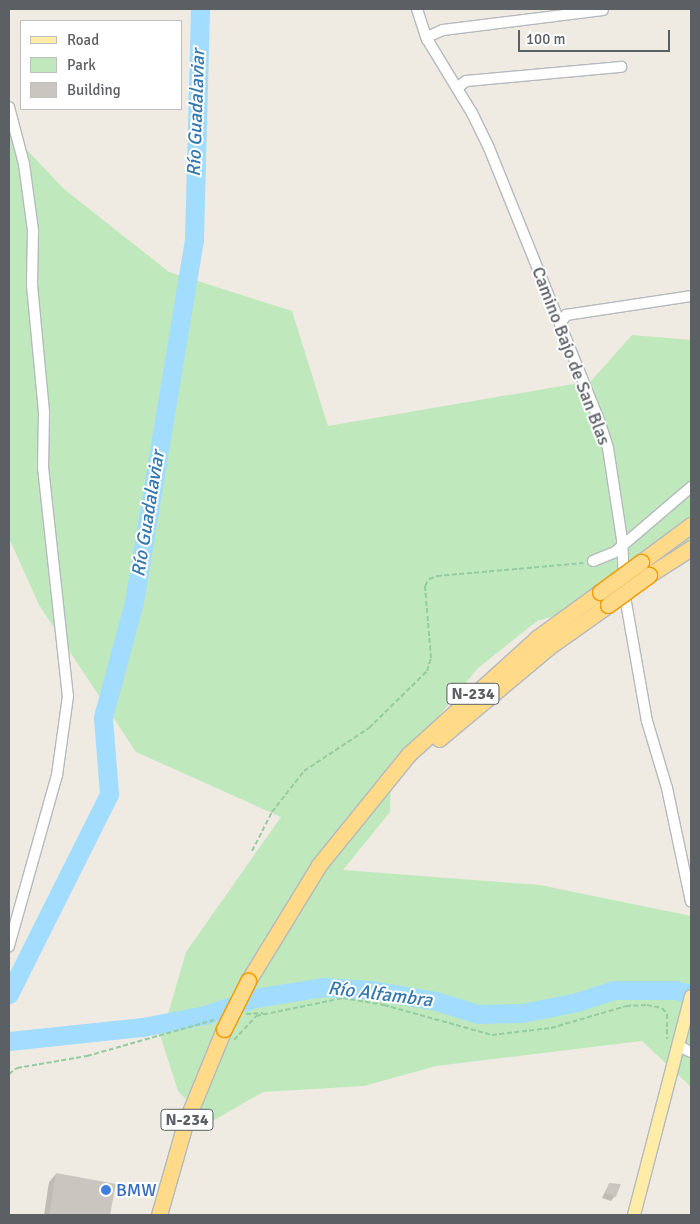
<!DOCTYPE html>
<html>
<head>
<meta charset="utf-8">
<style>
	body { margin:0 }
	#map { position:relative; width:700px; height:1224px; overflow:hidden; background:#efebe2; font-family:Signika,sans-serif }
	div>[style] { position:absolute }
	.green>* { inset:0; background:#bfe9bd }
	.shadow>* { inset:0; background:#0003 }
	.river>* { height:19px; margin:-9.5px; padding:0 9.5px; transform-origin:9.5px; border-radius:9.5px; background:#a2dcff }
	.building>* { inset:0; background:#cac6bf }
	.path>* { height:2px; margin-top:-1px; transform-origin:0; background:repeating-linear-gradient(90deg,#95cba1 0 5px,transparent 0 7.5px) }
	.roads { filter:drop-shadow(1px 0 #b5b9be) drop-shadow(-1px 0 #b5b9be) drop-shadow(0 1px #b5b9be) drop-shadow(0 -1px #b5b9be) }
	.minor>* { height:10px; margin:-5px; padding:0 5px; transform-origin:5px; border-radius:5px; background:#fff }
	.major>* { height:12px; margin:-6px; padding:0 6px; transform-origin:6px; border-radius:6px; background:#ffeca7 }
	.highway>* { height:15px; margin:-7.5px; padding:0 7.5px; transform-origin:7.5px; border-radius:7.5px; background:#ffda89 }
	.bridges { filter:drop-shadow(1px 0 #f19800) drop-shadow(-1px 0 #f19800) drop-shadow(0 1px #f19800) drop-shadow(0 -1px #f19800) }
	.highway-bridge>* { height:15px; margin:-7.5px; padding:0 7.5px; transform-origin:7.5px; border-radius:7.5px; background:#ffda89 }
	.dots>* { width:14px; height:14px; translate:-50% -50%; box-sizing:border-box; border:2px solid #fff; border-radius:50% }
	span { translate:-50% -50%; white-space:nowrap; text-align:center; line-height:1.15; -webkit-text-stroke:4px #fff; paint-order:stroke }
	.shield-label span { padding:1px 4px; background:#fff; border:1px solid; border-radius:4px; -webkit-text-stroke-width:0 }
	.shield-label { font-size:16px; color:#5b6065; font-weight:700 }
	.street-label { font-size:18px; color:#5b6065 }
	.shop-label { font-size:18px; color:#366cbe }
	.left { translate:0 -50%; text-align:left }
	.water-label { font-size:19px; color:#3578b0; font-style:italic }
	.frame { position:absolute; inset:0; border:10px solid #5b6065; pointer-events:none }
	.legend { position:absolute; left:20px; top:20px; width:162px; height:90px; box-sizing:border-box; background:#fff; border:1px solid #bdbfc1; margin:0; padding:6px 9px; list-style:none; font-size:15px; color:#5b6065 }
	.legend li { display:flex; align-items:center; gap:10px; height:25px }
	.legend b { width:25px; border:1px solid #bdbfc1 }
	.scale { position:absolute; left:518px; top:30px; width:152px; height:22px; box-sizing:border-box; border:2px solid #5b6065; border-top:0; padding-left:6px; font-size:15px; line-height:18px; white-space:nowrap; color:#5b6065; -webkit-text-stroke:4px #fff; paint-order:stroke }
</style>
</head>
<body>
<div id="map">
	<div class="green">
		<i style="clip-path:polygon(9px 131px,64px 189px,169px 272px,292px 311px,328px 426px,591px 381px,632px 335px,691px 340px,691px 556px,624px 596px,537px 621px,477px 669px,391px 775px,390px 812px,343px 870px,540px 885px,691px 916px,691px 1087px,642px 1041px,436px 1066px,364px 1086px,263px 1092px,209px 1123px,178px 1091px,161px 1038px,186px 952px,281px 817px,136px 752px,39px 605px,9px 538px)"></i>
	</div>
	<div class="shadow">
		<i style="clip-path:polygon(56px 1174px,114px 1185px,109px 1215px,44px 1215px,49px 1182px)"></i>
		<i style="clip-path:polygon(609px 1184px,615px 1196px,611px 1201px,602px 1198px)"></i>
	</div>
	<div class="river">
		<i style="left:9px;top:994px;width:224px;rotate:-63.4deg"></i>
		<i style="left:109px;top:794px;width:77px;rotate:-94.5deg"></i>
		<i style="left:103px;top:717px;width:119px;rotate:-74.9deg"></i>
		<i style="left:134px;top:602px;width:368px;rotate:-80.6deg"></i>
		<i style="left:194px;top:239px;width:230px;rotate:-88.5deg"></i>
		<i style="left:9px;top:1041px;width:135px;rotate:-6deg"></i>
		<i style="left:143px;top:1027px;width:63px;rotate:-11deg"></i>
		<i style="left:205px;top:1015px;width:53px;rotate:-18.8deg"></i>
		<i style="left:255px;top:998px;width:70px;rotate:-9.1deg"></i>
		<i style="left:324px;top:987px;width:47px;rotate:3.7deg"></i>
		<i style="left:371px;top:990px;width:66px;rotate:9.6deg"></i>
		<i style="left:436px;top:1001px;width:44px;rotate:17.2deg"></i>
		<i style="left:478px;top:1014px;width:44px;rotate:-1.3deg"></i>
		<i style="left:522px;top:1013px;width:56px;rotate:-11.3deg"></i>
		<i style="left:577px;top:1002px;width:38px;rotate:-18deg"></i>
		<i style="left:613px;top:990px;width:62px"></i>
		<i style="left:675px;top:990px;width:16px;rotate:14deg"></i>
	</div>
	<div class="building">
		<i style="clip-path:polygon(56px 1173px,116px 1184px,110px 1215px,49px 1215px)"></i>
		<i style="clip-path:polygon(609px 1183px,621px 1184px,616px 1197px,606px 1193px)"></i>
	</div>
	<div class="path">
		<i style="left:252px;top:851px;width:44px;rotate:-62.9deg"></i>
		<i style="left:272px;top:812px;width:52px;rotate:-52deg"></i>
		<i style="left:304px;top:771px;width:78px;rotate:-33.5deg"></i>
		<i style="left:369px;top:728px;width:81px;rotate:-44.5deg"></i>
		<i style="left:427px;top:671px;width:14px;rotate:-73deg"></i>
		<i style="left:431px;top:658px;width:72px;rotate:-94.8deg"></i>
		<i style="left:425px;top:586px;width:8px;rotate:-60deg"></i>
		<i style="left:429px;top:579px;width:9px;rotate:-21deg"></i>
		<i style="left:437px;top:576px;width:147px;rotate:-5.1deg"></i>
		<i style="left:246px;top:1014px;width:17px;rotate:-3deg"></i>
		<i style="left:234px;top:1040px;width:33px;rotate:-47deg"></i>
		<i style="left:256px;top:1016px;width:89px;rotate:-11.7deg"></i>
		<i style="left:343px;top:998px;width:42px;rotate:9.7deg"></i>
		<i style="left:384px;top:1005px;width:112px;rotate:15.5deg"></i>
		<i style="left:492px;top:1035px;width:59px;rotate:-6.8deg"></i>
		<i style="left:551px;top:1028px;width:78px;rotate:-16.3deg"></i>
		<i style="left:626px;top:1006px;width:21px;rotate:-3deg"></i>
		<i style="left:647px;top:1005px;width:15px;rotate:11deg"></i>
		<i style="left:662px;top:1008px;width:8px;rotate:50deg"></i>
		<i style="left:667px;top:1014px;width:25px;rotate:90deg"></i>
		<i style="left:9px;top:1074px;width:10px;rotate:-37deg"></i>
		<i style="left:17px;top:1068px;width:71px;rotate:-9.7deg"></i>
		<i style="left:87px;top:1056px;width:132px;rotate:-15.8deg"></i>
	</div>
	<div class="roads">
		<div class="minor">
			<i style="left:417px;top:9px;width:32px;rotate:72deg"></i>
			<i style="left:427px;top:39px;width:87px;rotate:58.7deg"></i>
			<i style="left:472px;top:113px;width:39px;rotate:64deg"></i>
			<i style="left:489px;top:148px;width:297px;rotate:68deg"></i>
			<i style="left:600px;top:423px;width:26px;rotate:72deg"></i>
			<i style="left:608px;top:448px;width:93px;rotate:81.3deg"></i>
			<i style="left:622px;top:540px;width:36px;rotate:87deg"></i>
			<i style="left:427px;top:37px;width:17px;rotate:-24deg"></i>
			<i style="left:443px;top:30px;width:161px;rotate:-7.1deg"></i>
			<i style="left:457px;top:88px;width:11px;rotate:-38deg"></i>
			<i style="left:466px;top:81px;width:156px;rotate:-5.2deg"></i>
			<i style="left:9px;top:107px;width:59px;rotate:75.3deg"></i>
			<i style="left:24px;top:164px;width:68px;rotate:82.3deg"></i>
			<i style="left:33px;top:231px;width:54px;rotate:91.1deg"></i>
			<i style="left:32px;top:285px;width:128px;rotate:84.6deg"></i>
			<i style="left:44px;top:412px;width:55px;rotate:91deg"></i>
			<i style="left:43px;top:467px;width:230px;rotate:83.8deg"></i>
			<i style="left:68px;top:696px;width:80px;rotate:97.9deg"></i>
			<i style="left:57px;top:775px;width:178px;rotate:105.7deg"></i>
			<i style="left:560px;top:324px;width:11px;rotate:-56deg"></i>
			<i style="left:566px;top:315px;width:126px;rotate:-8.6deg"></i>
			<i style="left:593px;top:561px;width:24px;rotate:-22deg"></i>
			<i style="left:615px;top:552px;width:100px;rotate:-40.5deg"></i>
			<i style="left:624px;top:591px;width:132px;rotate:80deg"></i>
			<i style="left:647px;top:721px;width:70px;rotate:73.4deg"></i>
			<i style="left:667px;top:788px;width:116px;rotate:78.1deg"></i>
			<i style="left:679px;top:1046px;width:13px;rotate:27deg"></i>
		</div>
		<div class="major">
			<i style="left:634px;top:1215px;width:226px;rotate:-75.4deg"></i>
		</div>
		<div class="highway">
			<i style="left:641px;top:562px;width:62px;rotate:-36.5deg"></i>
			<i style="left:649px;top:575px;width:50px;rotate:-32.7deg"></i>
			<i style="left:439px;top:739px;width:143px;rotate:-39.9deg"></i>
			<i style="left:549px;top:647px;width:72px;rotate:-35.4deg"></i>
			<i style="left:248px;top:981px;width:136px;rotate:-58.5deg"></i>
			<i style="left:319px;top:865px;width:143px;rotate:-51deg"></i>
			<i style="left:409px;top:754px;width:173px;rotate:-42.2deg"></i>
			<i style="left:537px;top:638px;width:78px;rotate:-36.1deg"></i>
			<i style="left:159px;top:1215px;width:95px;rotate:-74.1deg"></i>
			<i style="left:185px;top:1124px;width:103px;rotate:-67.7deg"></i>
		</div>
	</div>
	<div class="bridges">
		<div class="highway-bridge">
			<i style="left:600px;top:592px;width:51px;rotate:-36.2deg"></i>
			<i style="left:608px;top:605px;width:51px;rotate:-36.2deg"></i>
			<i style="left:224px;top:1029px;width:54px;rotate:-63.4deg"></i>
		</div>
	</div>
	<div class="dots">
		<i style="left:106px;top:1190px;background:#3f7fe0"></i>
	</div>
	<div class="shield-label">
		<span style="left:473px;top:694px">N-234</span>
		<span style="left:187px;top:1120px">N-234</span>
	</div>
	<div class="street-label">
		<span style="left:571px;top:356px;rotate:69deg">Camino Bajo de San Blas</span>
	</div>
	<div class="shop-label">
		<span class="left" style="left:116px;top:1190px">BMW</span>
	</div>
	<div class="water-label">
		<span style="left:197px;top:113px;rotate:-88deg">Río Guadalaviar</span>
		<span style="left:149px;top:514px;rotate:-81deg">Río Guadalaviar</span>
		<span style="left:380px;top:995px;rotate:7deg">Río Alfambra</span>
	</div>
	<div class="frame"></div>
	<ul class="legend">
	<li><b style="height:6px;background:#ffeca7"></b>Road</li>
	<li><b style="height:14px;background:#bfe9bd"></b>Park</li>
	<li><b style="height:14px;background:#cac6bf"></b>Building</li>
	</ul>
	<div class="scale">100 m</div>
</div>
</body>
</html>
